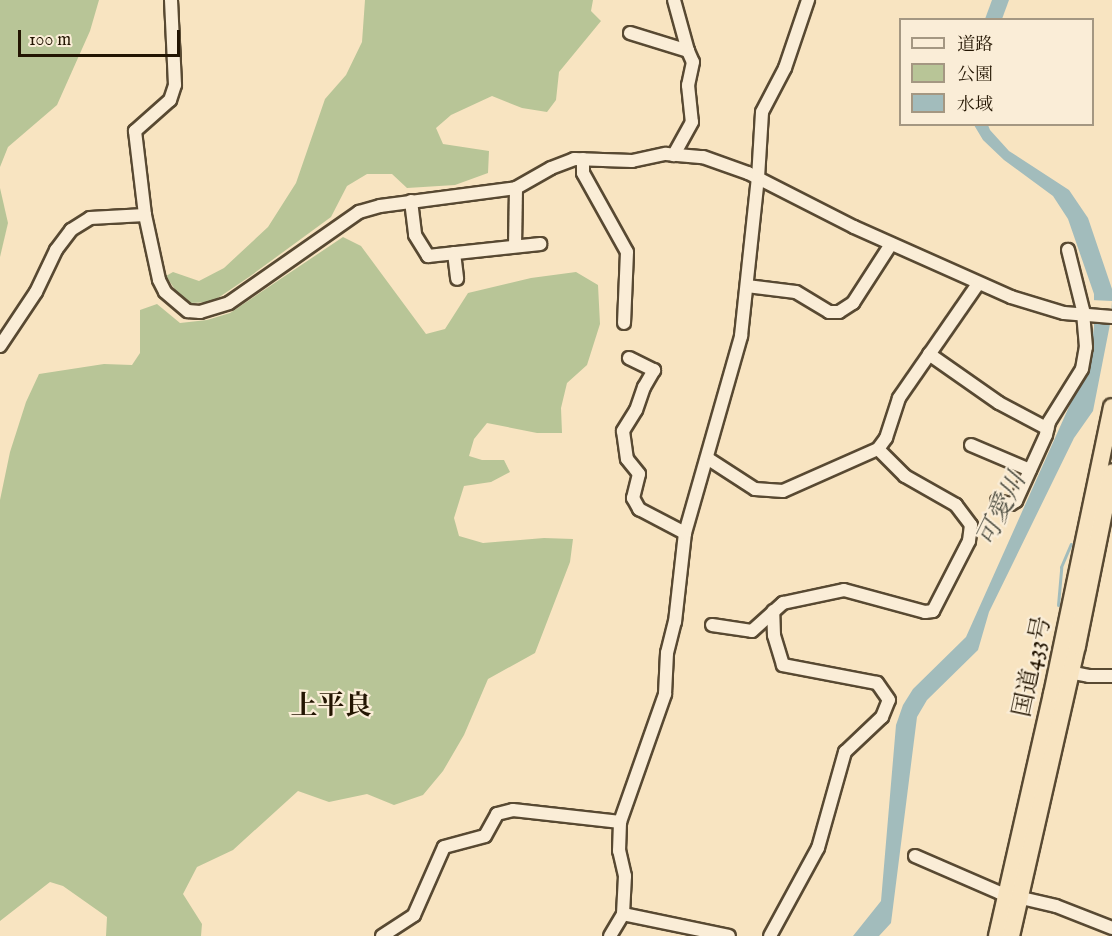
<!DOCTYPE html>
<html>
<head>
<meta charset="utf-8">
<style>
	body { margin:0 }
	#map { position:relative; width:1112px; height:936px; overflow:hidden; background:#f8e4c1; font-family:"IM FELL English","Noto Serif JP",serif }
	div>[style] { position:absolute }
	.green>* { inset:0; background:#b8c597 }
	.water>* { inset:0; background:#a2bcbc }
	.pier>* { inset:0; background:#f8e4c1; transform-origin:0 0 }
	.stream>* { height:3px; margin:-1.5px; padding:0 1.5px; transform-origin:1.5px; border-radius:1.5px; background:#a2bcbc }
	.roads { filter:drop-shadow(2px 0 #584932) drop-shadow(-2px 0 #584932) drop-shadow(0 2px #584932) drop-shadow(0 -2px #584932) }
	.minor>* { height:12px; margin:-6px; padding:0 6px; transform-origin:6px; border-radius:6px; background:#faedd7 }
	.highway>* { height:16px; margin:-8px; padding:0 8px; transform-origin:8px; border-radius:8px; background:#f8e4c1 }
	span { translate:-50% -50%; white-space:nowrap; text-align:center; line-height:1.15; -webkit-text-stroke:4.5px #faedd7; paint-order:stroke }
	.street-label { font-size:24px; color:#231502 }
	.water-label { font-size:26px; color:#4f4f43; font-style:italic }
	.quarter-label { font-size:27px; color:#231502; font-weight:700 }
	.legend { position:absolute; left:899px; top:18px; width:195px; height:108px; box-sizing:border-box; background:#faedd7; border:2px solid #a49782; margin:0; padding:8px 10px; list-style:none; font-size:18px; color:#231502 }
	.legend li { display:flex; align-items:center; gap:12px; height:30px }
	.legend b { width:30px; border:2px solid #a49782 }
	.scale { position:absolute; left:18px; top:30px; width:162px; height:27px; box-sizing:border-box; border:3px solid #231502; border-top:0; padding-left:8px; font-size:18px; line-height:21px; white-space:nowrap; color:#231502; -webkit-text-stroke:4px #faedd7; paint-order:stroke }
</style>
</head>
<body>
<div id="map">
	<div class="green">
		<i style="clip-path:polygon(0 0,99px 0,90px 31px,57px 105px,8px 147px,0 167px)"></i>
		<i style="clip-path:polygon(365px 0,593px 0,591px 11px,601px 21px,559px 72px,556px 100px,547px 112px,522px 108px,492px 96px,451px 115px,436px 128px,443px 144px,489px 151px,488px 173px,455px 185px,407px 188px,392px 174px,367px 174px,347px 186px,331px 217px,249px 277px,212px 302px,191px 303px,176px 291px,166px 276px,173px 272px,199px 281px,224px 268px,268px 227px,296px 183px,325px 99px,346px 75px,362px 42px)"></i>
		<i style="clip-path:polygon(0 188px,8px 223px,0 257px)"></i>
		<i style="clip-path:polygon(343px 237px,361px 246px,426px 334px,445px 329px,468px 293px,531px 278px,576px 272px,598px 285px,600px 324px,587px 365px,567px 383px,561px 408px,562px 433px,537px 433px,487px 423px,474px 439px,469px 456px,482px 460px,504px 460px,510px 472px,491px 482px,464px 486px,454px 518px,459px 536px,483px 543px,544px 538px,573px 539px,570px 562px,535px 653px,488px 679px,464px 735px,443px 771px,423px 795px,394px 805px,367px 794px,329px 802px,298px 791px,233px 850px,197px 867px,183px 894px,202px 924px,201px 936px,106px 936px,107px 917px,63px 886px,50px 882px,0 921px,0 500px,10px 452px,26px 402px,39px 374px,104px 364px,132px 365px,140px 353px,140px 310px,157px 304px,180px 323px,207px 320px,230px 313px)"></i>
	</div>
	<div class="water">
		<i style="clip-path:polygon(992px 0,1009px 0,1002px 19px,985px 19px)"></i>
		<i style="clip-path:polygon(974px 125px,988px 125px,990px 130px,1009px 151px,1069px 190px,1088px 218px,1112px 289px,1112px 314px,1093px 411px,1074px 438px,989px 612px,978px 650px,927px 700px,917px 717px,891px 923px,879px 936px,853px 936px,881px 901px,896px 725px,903px 705px,913px 689px,966px 637px,1089px 362px,1094px 327px,1094px 294px,1068px 219px,1053px 196px,1004px 160px,983px 140px)"></i>
	</div>
	<div class="pier">
		<i style="left:1091px;top:300px;width:21px;height:12px;rotate:3deg"></i>
	</div>
	<div class="stream">
		<i style="left:1058px;top:605px;width:38px;rotate:-85deg"></i>
		<i style="left:1061px;top:567px;width:25px;rotate:-67deg"></i>
	</div>
	<div class="roads">
		<div class="minor">
			<i style="left:171px;top:0;width:85px;rotate:87.3deg"></i>
			<i style="left:175px;top:85px;width:16px;rotate:108deg"></i>
			<i style="left:170px;top:100px;width:47px;rotate:138.5deg"></i>
			<i style="left:135px;top:131px;width:85px;rotate:83.2deg"></i>
			<i style="left:145px;top:215px;width:66px;rotate:77.8deg"></i>
			<i style="left:159px;top:280px;width:13px;rotate:63deg"></i>
			<i style="left:165px;top:292px;width:30px;rotate:40deg"></i>
			<i style="left:188px;top:311px;width:12px;rotate:5deg"></i>
			<i style="left:200px;top:312px;width:30px;rotate:-17deg"></i>
			<i style="left:229px;top:303px;width:159px;rotate:-35deg"></i>
			<i style="left:359px;top:212px;width:22px;rotate:-16deg"></i>
			<i style="left:380px;top:206px;width:137px;rotate:-7.5deg"></i>
			<i style="left:516px;top:188px;width:40px;rotate:-29.7deg"></i>
			<i style="left:551px;top:168px;width:25px;rotate:-21deg"></i>
			<i style="left:574px;top:159px;width:58px;rotate:2deg"></i>
			<i style="left:632px;top:161px;width:35px;rotate:-12deg"></i>
			<i style="left:666px;top:154px;width:37px;rotate:5deg"></i>
			<i style="left:703px;top:157px;width:48px;rotate:19.6deg"></i>
			<i style="left:748px;top:173px;width:119px;rotate:27deg"></i>
			<i style="left:854px;top:227px;width:172px;rotate:24deg"></i>
			<i style="left:1011px;top:297px;width:55px;rotate:16.8deg"></i>
			<i style="left:1064px;top:313px;width:48px;rotate:4.8deg"></i>
			<i style="left:674px;top:0;width:53px;rotate:74.6deg"></i>
			<i style="left:630px;top:33px;width:61px;rotate:17.2deg"></i>
			<i style="left:688px;top:51px;width:12px;rotate:66deg"></i>
			<i style="left:693px;top:62px;width:24px;rotate:102deg"></i>
			<i style="left:688px;top:85px;width:37px;rotate:84deg"></i>
			<i style="left:692px;top:122px;width:38px;rotate:119deg"></i>
			<i style="left:583px;top:159px;width:14px;rotate:90deg"></i>
			<i style="left:583px;top:173px;width:90px;rotate:60.9deg"></i>
			<i style="left:627px;top:252px;width:71px;rotate:92.4deg"></i>
			<i style="left:411px;top:201px;width:34px;rotate:83deg"></i>
			<i style="left:415px;top:235px;width:25px;rotate:58deg"></i>
			<i style="left:428px;top:256px;width:113px;rotate:-6.1deg"></i>
			<i style="left:515px;top:246px;width:58px;rotate:-89deg"></i>
			<i style="left:454px;top:253px;width:26px;rotate:83deg"></i>
			<i style="left:747px;top:286px;width:49px;rotate:7deg"></i>
			<i style="left:796px;top:292px;width:39px;rotate:31deg"></i>
			<i style="left:829px;top:312px;width:10px"></i>
			<i style="left:839px;top:312px;width:17px;rotate:-33deg"></i>
			<i style="left:853px;top:303px;width:70px;rotate:-57.2deg"></i>
			<i style="left:0;top:346px;width:65px;rotate:-56.3deg"></i>
			<i style="left:36px;top:292px;width:47px;rotate:-64.5deg"></i>
			<i style="left:56px;top:250px;width:25px;rotate:-53deg"></i>
			<i style="left:71px;top:230px;width:22px;rotate:-32deg"></i>
			<i style="left:90px;top:218px;width:55px;rotate:-3.1deg"></i>
			<i style="left:929px;top:354px;width:85px;rotate:35deg"></i>
			<i style="left:999px;top:403px;width:55px;rotate:28deg"></i>
			<i style="left:629px;top:358px;width:28px;rotate:26deg"></i>
			<i style="left:654px;top:370px;width:20px;rotate:120deg"></i>
			<i style="left:644px;top:387px;width:24px;rotate:109deg"></i>
			<i style="left:636px;top:410px;width:25px;rotate:122deg"></i>
			<i style="left:623px;top:431px;width:28px;rotate:82deg"></i>
			<i style="left:627px;top:459px;width:19px;rotate:51deg"></i>
			<i style="left:639px;top:474px;width:25px;rotate:104deg"></i>
			<i style="left:633px;top:498px;width:13px;rotate:61deg"></i>
			<i style="left:639px;top:509px;width:52px;rotate:27.6deg"></i>
			<i style="left:971px;top:445px;width:64px;rotate:23deg"></i>
			<i style="left:707px;top:458px;width:57px;rotate:32.9deg"></i>
			<i style="left:755px;top:489px;width:28px;rotate:4deg"></i>
			<i style="left:783px;top:491px;width:104px;rotate:-23.9deg"></i>
			<i style="left:878px;top:449px;width:14px;rotate:-54deg"></i>
			<i style="left:886px;top:438px;width:42px;rotate:-72deg"></i>
			<i style="left:899px;top:398px;width:139px;rotate:-55.3deg"></i>
			<i style="left:997px;top:501px;width:14px;rotate:12deg"></i>
			<i style="left:1011px;top:504px;width:6px;rotate:-31deg"></i>
			<i style="left:1016px;top:501px;width:72px;rotate:-65.6deg"></i>
			<i style="left:1046px;top:435px;width:13px;rotate:-77deg"></i>
			<i style="left:1049px;top:422px;width:62px;rotate:-58.1deg"></i>
			<i style="left:1082px;top:369px;width:22px;rotate:-80deg"></i>
			<i style="left:1086px;top:347px;width:37px;rotate:-95deg"></i>
			<i style="left:1083px;top:310px;width:62px;rotate:-104deg"></i>
			<i style="left:712px;top:625px;width:40px;rotate:8.5deg"></i>
			<i style="left:752px;top:631px;width:42px;rotate:-42.1deg"></i>
			<i style="left:783px;top:603px;width:62px;rotate:-12deg"></i>
			<i style="left:844px;top:590px;width:84px;rotate:15.2deg"></i>
			<i style="left:925px;top:612px;width:8px;rotate:-7deg"></i>
			<i style="left:933px;top:611px;width:79px;rotate:-62.8deg"></i>
			<i style="left:969px;top:541px;width:16px;rotate:-83deg"></i>
			<i style="left:971px;top:525px;width:25px;rotate:-127deg"></i>
			<i style="left:956px;top:505px;width:59px;rotate:-150.4deg"></i>
			<i style="left:905px;top:476px;width:38px;rotate:-135deg"></i>
			<i style="left:1064px;top:671px;width:25px;rotate:11deg"></i>
			<i style="left:1089px;top:676px;width:23px"></i>
			<i style="left:915px;top:856px;width:93px;rotate:23.5deg"></i>
			<i style="left:1000px;top:893px;width:57px;rotate:13.1deg"></i>
			<i style="left:1056px;top:906px;width:60px;rotate:21.4deg"></i>
			<i style="left:623px;top:914px;width:108px;rotate:11.7deg"></i>
			<i style="left:382px;top:936px;width:38px;rotate:-33deg"></i>
			<i style="left:414px;top:915px;width:74px;rotate:-66.2deg"></i>
			<i style="left:444px;top:847px;width:42px;rotate:-15deg"></i>
			<i style="left:485px;top:836px;width:25px;rotate:-61deg"></i>
			<i style="left:497px;top:814px;width:16px;rotate:-14deg"></i>
			<i style="left:513px;top:810px;width:108px;rotate:6.4deg"></i>
			<i style="left:610px;top:936px;width:26px;rotate:-59deg"></i>
			<i style="left:623px;top:914px;width:38px;rotate:-87deg"></i>
			<i style="left:625px;top:876px;width:26px;rotate:-103deg"></i>
			<i style="left:619px;top:851px;width:29px;rotate:-88deg"></i>
			<i style="left:620px;top:822px;width:136px;rotate:-70.6deg"></i>
			<i style="left:665px;top:694px;width:41px;rotate:-87.2deg"></i>
			<i style="left:667px;top:653px;width:32px;rotate:-76deg"></i>
			<i style="left:675px;top:622px;width:90px;rotate:-83.6deg"></i>
			<i style="left:685px;top:533px;width:205px;rotate:-74.1deg"></i>
			<i style="left:741px;top:336px;width:159px;rotate:-83.9deg"></i>
			<i style="left:758px;top:178px;width:66px;rotate:-86.5deg"></i>
			<i style="left:762px;top:112px;width:50px;rotate:-62.4deg"></i>
			<i style="left:785px;top:68px;width:72px;rotate:-71.3deg"></i>
			<i style="left:770px;top:936px;width:100px;rotate:-61.4deg"></i>
			<i style="left:818px;top:848px;width:100px;rotate:-74.3deg"></i>
			<i style="left:845px;top:752px;width:51px;rotate:-43.4deg"></i>
			<i style="left:882px;top:717px;width:18px;rotate:-68deg"></i>
			<i style="left:889px;top:700px;width:21px;rotate:-125deg"></i>
			<i style="left:877px;top:683px;width:96px;rotate:-169.2deg"></i>
			<i style="left:783px;top:665px;width:31px;rotate:-107deg"></i>
			<i style="left:774px;top:635px;width:24px;rotate:-92deg"></i>
		</div>
		<div class="highway">
			<i style="left:997px;top:936px;width:248px;rotate:-77.2deg"></i>
			<i style="left:1052px;top:694px;width:293px;rotate:-78.2deg"></i>
			<i style="left:1011px;top:936px;width:297px;rotate:-77.2deg"></i>
			<i style="left:1077px;top:646px;width:177px;rotate:-78.6deg"></i>
		</div>
	</div>
	<div class="street-label">
		<span style="left:1033px;top:667px;rotate:-78deg">国道433号</span>
	</div>
	<div class="water-label">
		<span style="left:1002px;top:510px;rotate:-64deg">可愛川</span>
	</div>
	<div class="quarter-label">
		<span style="left:331px;top:708px">上平良</span>
	</div>
	<ul class="legend">
	<li><b style="height:8px;background:#faedd7"></b>道路</li>
	<li><b style="height:16px;background:#b8c597"></b>公園</li>
	<li><b style="height:16px;background:#a2bcbc"></b>水域</li>
	</ul>
	<div class="scale">100 m</div>
</div>
</body>
</html>
